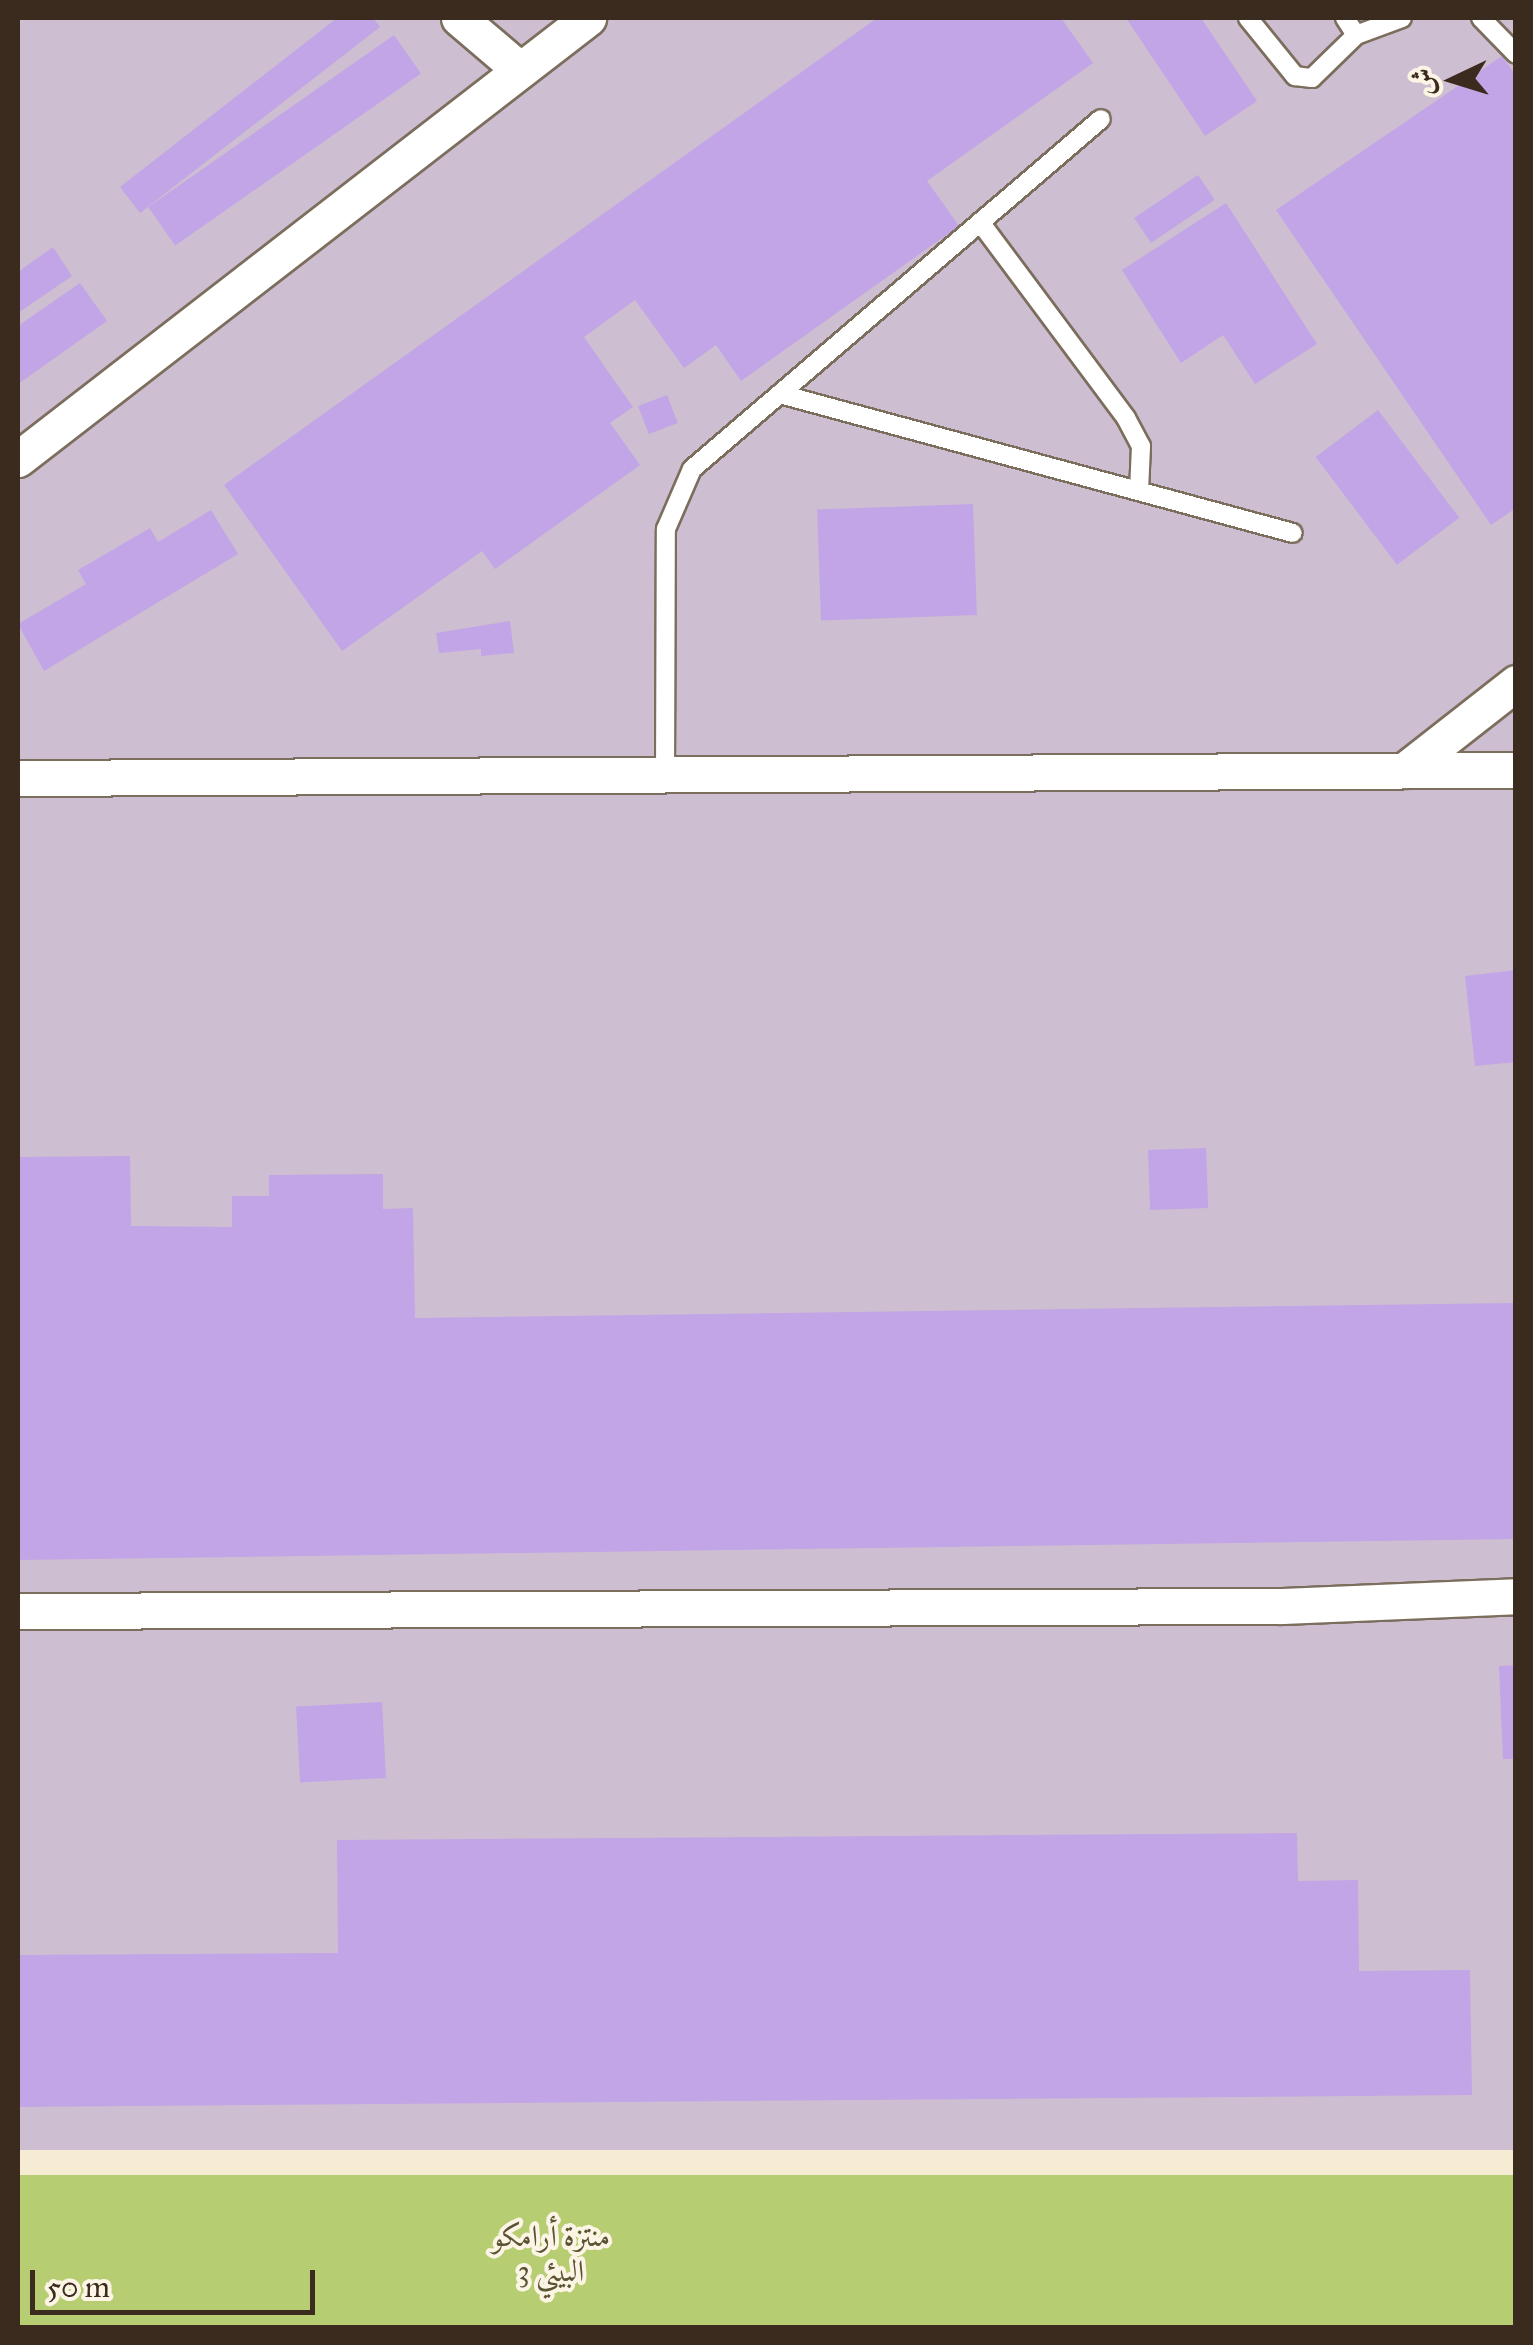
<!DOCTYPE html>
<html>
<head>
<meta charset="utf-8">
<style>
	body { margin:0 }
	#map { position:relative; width:1533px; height:2345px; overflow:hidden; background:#f6ebd3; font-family:"IM FELL Great Primer",Amiri,serif }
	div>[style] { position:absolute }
	.industrial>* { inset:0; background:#cebed1; transform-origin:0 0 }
	.green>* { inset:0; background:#b6cd71; transform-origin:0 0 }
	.building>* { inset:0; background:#c2a5e6; transform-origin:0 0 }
	.roads { filter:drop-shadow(2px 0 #7c6e5d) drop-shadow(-2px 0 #7c6e5d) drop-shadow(0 2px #7c6e5d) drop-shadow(0 -2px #7c6e5d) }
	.lane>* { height:18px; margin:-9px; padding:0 9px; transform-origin:9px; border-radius:9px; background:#fff }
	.street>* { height:35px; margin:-17.5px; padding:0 17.5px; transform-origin:17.5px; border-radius:17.5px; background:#fff }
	span { translate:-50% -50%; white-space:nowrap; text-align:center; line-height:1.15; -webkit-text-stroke:8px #fcf5e5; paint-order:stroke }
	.park-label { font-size:30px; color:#5a5333 }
	.frame { position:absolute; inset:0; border:20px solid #3b2a1e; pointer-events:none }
	.north { position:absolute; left:1403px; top:30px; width:100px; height:100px; -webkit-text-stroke:8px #fcf5e5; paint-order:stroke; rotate:266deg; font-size:28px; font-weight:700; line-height:40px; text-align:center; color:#3b2a1e }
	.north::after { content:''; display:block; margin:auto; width:35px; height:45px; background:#3b2a1e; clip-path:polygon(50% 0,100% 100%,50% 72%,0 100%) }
	.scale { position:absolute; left:30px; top:2270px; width:285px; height:45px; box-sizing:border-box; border:5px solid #3b2a1e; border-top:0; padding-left:12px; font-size:30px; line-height:35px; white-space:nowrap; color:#3b2a1e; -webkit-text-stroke:8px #fcf5e5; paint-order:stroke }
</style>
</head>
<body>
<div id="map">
	<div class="industrial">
		<i style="left:18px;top:18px;width:1497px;height:2132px"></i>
	</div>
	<div class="green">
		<i style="left:1515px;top:2175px;width:152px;height:1497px;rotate:90deg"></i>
	</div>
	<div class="building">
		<i style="clip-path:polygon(337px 18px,373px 18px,380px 27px,140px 213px,120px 187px)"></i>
		<i style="clip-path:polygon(877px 18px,1061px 18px,1093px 63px,927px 181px,959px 226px,741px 381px,716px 345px,684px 368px,635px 300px,584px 337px,633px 407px,610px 423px,640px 465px,495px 569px,482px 551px,342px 651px,224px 485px)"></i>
		<i style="clip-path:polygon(1126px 18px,1201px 18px,1257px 101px,1205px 136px)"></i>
		<i style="left:394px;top:35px;width:47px;height:300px;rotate:55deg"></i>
		<i style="clip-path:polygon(1502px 56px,1516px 76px,1516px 508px,1491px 525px,1276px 210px)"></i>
		<i style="left:1198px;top:175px;width:30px;height:77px;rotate:56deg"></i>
		<i style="clip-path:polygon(1226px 203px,1317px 344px,1255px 384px,1223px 335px,1181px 363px,1122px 270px)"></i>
		<i style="clip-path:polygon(53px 247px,72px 276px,18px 313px,18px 272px)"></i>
		<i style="clip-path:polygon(80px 283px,107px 321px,18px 384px,18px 326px)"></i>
		<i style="left:667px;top:395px;width:30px;height:31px;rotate:69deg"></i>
		<i style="left:1378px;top:410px;width:135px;height:78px;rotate:53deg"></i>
		<i style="left:973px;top:504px;width:111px;height:156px;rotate:88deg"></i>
		<i style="clip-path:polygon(211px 510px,238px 554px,44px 671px,18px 624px,86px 584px,78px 570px,150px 528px,158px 542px)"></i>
		<i style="clip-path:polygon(510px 621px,514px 653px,481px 656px,481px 649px,439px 653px,436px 633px)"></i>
		<i style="clip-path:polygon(1516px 970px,1516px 1062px,1475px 1066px,1465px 976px)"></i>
		<i style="left:1206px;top:1148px;width:60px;height:58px;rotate:88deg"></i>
		<i style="clip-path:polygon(130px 1156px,131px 1226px,232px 1227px,232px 1196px,269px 1196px,269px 1175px,383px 1174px,383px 1209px,413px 1208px,415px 1318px,1516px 1303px,1516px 1539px,18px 1560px,18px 1157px)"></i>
		<i style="clip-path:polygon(1516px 1665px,1516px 1759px,1503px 1759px,1499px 1666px)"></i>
		<i style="left:382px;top:1702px;width:76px;height:86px;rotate:87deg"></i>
		<i style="clip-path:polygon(1297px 1833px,1298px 1881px,1358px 1880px,1359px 1971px,1470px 1970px,1472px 2095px,18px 2107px,18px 1955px,338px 1953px,337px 1840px)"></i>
	</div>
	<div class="roads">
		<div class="lane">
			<i style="left:1248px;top:18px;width:75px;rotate:51deg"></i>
			<i style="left:1295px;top:76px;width:17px;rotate:7deg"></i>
			<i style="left:1312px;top:78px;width:62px;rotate:-44.3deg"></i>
			<i style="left:1345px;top:18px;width:20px;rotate:57deg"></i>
			<i style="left:1356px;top:35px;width:49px;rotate:-20.3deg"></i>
			<i style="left:1481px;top:18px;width:50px;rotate:45.8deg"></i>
			<i style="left:980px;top:222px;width:244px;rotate:53.3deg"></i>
			<i style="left:1126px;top:418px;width:32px;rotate:62deg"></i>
			<i style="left:1141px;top:446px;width:45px;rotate:92.5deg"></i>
			<i style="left:780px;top:394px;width:531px;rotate:15.16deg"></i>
			<i style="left:665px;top:775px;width:246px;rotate:-89.8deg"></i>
			<i style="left:666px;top:529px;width:65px;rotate:-66.6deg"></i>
			<i style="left:692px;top:469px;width:538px;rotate:-40.56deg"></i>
		</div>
		<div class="street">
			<i style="left:459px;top:18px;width:80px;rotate:40.4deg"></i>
			<i style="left:18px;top:459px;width:721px;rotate:-37.73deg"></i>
			<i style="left:1405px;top:770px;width:141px;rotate:-38.1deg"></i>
			<i style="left:18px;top:778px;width:1498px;rotate:-0.31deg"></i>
			<i style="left:18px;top:1611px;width:1264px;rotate:-0.23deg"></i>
			<i style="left:1282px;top:1606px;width:234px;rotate:-2.4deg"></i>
		</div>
	</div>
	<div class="park-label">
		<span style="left:551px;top:2253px">منتزة أرامكو<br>البيئي 3</span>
	</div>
	<div class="frame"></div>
	<div class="north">ش</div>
	<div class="scale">50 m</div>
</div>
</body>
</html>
